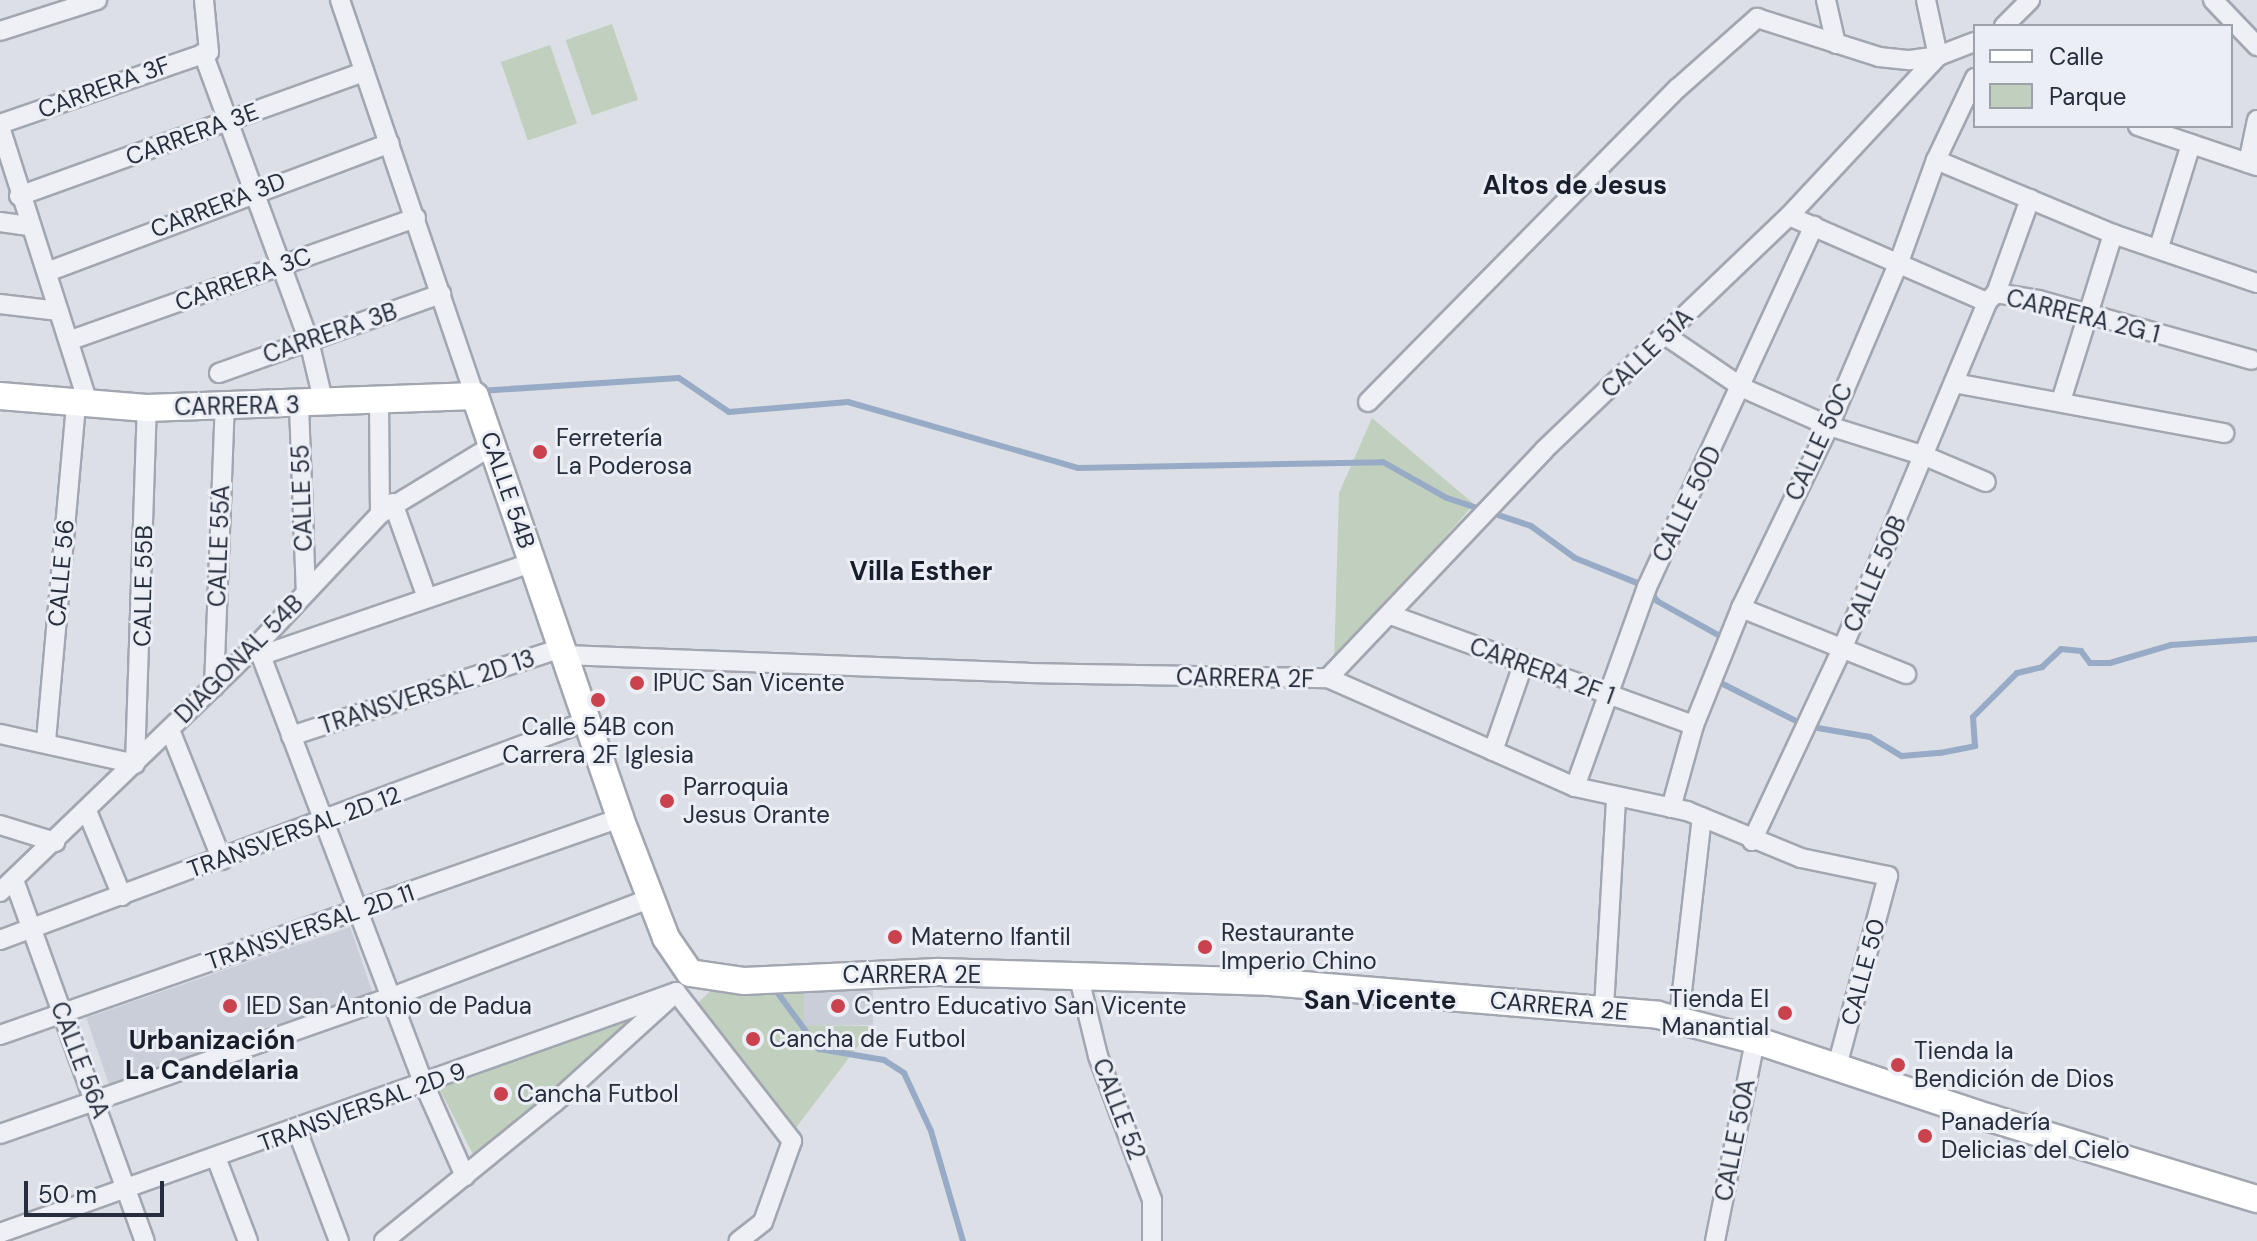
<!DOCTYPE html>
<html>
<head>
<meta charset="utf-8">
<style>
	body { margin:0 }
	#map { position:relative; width:2257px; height:1241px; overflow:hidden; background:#dcdfe6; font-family:"DM Sans",sans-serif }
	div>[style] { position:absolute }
	.built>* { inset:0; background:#caced8; transform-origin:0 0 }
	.green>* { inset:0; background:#c1d0be; transform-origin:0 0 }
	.stream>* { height:6px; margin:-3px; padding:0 3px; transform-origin:3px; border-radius:3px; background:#98abc6 }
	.roads { filter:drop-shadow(2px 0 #a2a6b0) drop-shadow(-2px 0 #a2a6b0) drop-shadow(0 2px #a2a6b0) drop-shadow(0 -2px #a2a6b0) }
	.street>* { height:18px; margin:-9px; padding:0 9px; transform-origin:9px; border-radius:9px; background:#eff0f5 }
	.secondary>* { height:26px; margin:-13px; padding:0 13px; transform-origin:13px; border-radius:13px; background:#fff }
	.dots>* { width:22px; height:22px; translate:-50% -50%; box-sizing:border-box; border:4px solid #ebeef4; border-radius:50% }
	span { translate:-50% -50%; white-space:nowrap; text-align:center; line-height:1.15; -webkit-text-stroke:6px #ebeef4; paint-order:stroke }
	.street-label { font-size:24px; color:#262d3c }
	.poi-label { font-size:24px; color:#262d3c }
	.left { translate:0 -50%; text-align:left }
	.right { translate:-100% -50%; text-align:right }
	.neighbourhood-label { font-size:26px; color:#191e2c; font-weight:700 }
	.legend { position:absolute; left:1973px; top:24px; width:260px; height:104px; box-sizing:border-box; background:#ebeef4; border:2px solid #9ca1aa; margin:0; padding:10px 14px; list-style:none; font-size:24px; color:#262d3c }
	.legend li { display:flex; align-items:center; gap:16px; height:40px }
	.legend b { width:40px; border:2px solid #9ca1aa }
	.scale { position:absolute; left:24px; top:1181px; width:140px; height:36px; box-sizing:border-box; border:4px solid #262d3c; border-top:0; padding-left:10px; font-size:24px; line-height:28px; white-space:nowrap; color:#262d3c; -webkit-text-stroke:6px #ebeef4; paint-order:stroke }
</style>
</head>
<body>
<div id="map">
	<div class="built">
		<i style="left:350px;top:927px;width:72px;height:279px;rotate:71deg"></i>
		<i style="left:804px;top:988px;width:69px;height:37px"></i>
	</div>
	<div class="green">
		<i style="left:612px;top:24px;width:80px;height:49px;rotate:71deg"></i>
		<i style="left:550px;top:45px;width:83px;height:52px;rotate:71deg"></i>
		<i style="clip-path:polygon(1372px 418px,1474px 504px,1334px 664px,1339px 493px)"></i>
		<i style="clip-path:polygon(716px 986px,804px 988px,804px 1025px,873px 1026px,792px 1133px,692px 1008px)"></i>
		<i style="clip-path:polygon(644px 1011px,607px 1049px,475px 1158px,439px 1088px)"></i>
	</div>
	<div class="stream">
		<i style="left:479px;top:391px;width:200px;rotate:-3.7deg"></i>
		<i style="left:679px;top:378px;width:60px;rotate:34.2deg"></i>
		<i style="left:729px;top:412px;width:119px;rotate:-4.8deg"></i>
		<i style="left:848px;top:402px;width:239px;rotate:16deg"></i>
		<i style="left:1078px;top:468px;width:305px;rotate:-1.1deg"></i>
		<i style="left:1383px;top:462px;width:73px;rotate:29.4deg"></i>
		<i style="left:1447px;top:498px;width:89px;rotate:18.4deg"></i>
		<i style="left:1531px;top:526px;width:54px;rotate:36deg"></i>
		<i style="left:1575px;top:558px;width:78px;rotate:21.9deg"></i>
		<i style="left:1647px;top:587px;width:17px;rotate:54deg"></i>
		<i style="left:1657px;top:601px;width:80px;rotate:29.1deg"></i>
		<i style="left:1717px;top:681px;width:100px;rotate:26.8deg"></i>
		<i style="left:1806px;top:726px;width:65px;rotate:9.8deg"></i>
		<i style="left:1870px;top:737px;width:37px;rotate:31deg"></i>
		<i style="left:1902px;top:756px;width:38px;rotate:-5deg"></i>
		<i style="left:1940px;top:753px;width:36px;rotate:-11deg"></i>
		<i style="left:1975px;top:746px;width:29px;rotate:-94deg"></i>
		<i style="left:1973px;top:717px;width:62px;rotate:-45deg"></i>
		<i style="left:2017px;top:673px;width:26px;rotate:-13deg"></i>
		<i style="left:2042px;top:667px;width:26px;rotate:-43deg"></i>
		<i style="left:2061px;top:649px;width:20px;rotate:6deg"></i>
		<i style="left:2081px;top:651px;width:15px;rotate:53deg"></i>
		<i style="left:2090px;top:663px;width:20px"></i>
		<i style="left:2110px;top:663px;width:64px;rotate:-16.4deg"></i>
		<i style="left:2171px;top:645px;width:86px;rotate:-4deg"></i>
		<i style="left:774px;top:988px;width:76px;rotate:53.6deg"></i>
		<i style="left:819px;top:1049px;width:66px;rotate:9.6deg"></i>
		<i style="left:884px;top:1060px;width:24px;rotate:33deg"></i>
		<i style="left:904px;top:1073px;width:64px;rotate:65deg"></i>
		<i style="left:931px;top:1131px;width:115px;rotate:73.8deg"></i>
	</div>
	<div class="roads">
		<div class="street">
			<i style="left:340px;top:0;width:418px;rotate:71.2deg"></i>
			<i style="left:1826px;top:0;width:45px;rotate:77.2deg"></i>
			<i style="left:2213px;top:0;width:64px;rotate:46.3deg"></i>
			<i style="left:1757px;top:18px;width:128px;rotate:17.7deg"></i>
			<i style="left:1879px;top:57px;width:31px;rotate:6deg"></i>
			<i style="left:1910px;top:60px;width:28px;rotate:-8deg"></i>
			<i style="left:1938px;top:56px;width:57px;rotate:-102.1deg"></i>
			<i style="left:2004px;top:26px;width:37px;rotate:-45deg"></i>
			<i style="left:0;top:31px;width:102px;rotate:-17.7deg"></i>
			<i style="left:203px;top:53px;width:307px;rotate:69.8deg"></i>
			<i style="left:309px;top:341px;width:65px;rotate:76.6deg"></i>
			<i style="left:0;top:124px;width:221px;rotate:-19deg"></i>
			<i style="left:209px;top:52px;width:52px;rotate:-95.5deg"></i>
			<i style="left:2138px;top:126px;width:126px;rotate:18.6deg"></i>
			<i style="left:0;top:127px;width:293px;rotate:72.3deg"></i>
			<i style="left:1936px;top:160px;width:192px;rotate:22.7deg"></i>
			<i style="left:2113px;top:234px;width:152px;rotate:18.8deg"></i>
			<i style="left:2248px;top:163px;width:44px;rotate:-78.2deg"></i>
			<i style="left:19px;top:196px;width:367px;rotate:-19.8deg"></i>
			<i style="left:1789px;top:216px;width:216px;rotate:23.5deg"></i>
			<i style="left:1987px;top:302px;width:13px;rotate:-45deg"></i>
			<i style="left:1996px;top:293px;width:44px;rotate:9.2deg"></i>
			<i style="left:2039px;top:300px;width:221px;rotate:15.7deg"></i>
			<i style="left:0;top:222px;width:29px;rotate:8deg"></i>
			<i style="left:2159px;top:247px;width:108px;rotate:-72.7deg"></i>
			<i style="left:47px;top:272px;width:366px;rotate:-20.6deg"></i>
			<i style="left:1996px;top:293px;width:100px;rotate:-70.1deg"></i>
			<i style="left:0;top:304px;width:59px;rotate:6.8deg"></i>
			<i style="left:1665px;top:335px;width:94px;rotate:34.2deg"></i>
			<i style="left:1743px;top:388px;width:94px;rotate:23.8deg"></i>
			<i style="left:1829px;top:426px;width:101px;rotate:17.4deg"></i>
			<i style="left:1925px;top:456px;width:66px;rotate:23.1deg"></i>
			<i style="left:71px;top:340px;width:366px;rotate:-19.5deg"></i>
			<i style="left:219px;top:373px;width:236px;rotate:-19.6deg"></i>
			<i style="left:1954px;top:383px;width:275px;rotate:10.5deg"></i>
			<i style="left:379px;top:401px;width:113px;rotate:89.5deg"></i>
			<i style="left:2061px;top:401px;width:175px;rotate:-72.7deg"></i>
			<i style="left:1368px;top:402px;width:441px;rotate:-45.4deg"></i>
			<i style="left:1678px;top:88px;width:106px;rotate:-41.5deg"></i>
			<i style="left:299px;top:405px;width:187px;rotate:87.9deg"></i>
			<i style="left:393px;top:503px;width:101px;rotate:70.3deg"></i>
			<i style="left:1741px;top:608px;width:178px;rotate:21.8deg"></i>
			<i style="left:1391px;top:615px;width:322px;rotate:20deg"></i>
			<i style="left:257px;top:645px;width:470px;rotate:69.2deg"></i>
			<i style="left:424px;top:1084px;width:101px;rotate:66deg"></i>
			<i style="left:262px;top:655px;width:287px;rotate:-18.9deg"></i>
			<i style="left:565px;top:655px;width:463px;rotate:2.2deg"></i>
			<i style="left:1028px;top:673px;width:300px;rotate:1deg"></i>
			<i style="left:1328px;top:678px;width:270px;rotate:23.8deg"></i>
			<i style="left:1575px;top:787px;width:115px;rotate:12.1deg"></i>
			<i style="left:1687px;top:811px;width:123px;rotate:22.4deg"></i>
			<i style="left:1801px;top:858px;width:89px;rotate:11.7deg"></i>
			<i style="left:1888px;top:876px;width:198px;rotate:105deg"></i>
			<i style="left:1328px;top:678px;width:314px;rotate:-46.5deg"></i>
			<i style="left:1544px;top:450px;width:339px;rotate:-43.7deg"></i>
			<i style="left:1789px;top:216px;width:219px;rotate:-47deg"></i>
			<i style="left:1938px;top:56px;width:40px;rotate:-21deg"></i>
			<i style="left:214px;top:687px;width:281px;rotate:-87.8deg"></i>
			<i style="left:170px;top:730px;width:140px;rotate:68.2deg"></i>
			<i style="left:0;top:734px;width:138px;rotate:12.5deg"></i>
			<i style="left:135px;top:764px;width:356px;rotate:-88.1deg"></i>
			<i style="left:291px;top:736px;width:285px;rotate:-18deg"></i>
			<i style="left:46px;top:741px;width:338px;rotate:-84.9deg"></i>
			<i style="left:1493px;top:751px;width:91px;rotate:-70.8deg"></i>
			<i style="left:1575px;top:787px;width:213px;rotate:-70.2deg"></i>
			<i style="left:1647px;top:587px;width:398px;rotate:-65.2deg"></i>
			<i style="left:1671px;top:808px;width:86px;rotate:-74.5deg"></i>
			<i style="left:1694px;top:725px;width:126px;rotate:-68.1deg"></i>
			<i style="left:1741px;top:608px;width:202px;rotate:-64.2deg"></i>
			<i style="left:1829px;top:426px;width:178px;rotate:-66.9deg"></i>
			<i style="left:1899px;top:262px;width:109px;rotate:-70.1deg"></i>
			<i style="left:1936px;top:160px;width:91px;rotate:-64.6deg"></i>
			<i style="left:87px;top:811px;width:92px;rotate:67.6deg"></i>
			<i style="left:0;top:825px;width:58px;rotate:17.2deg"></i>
			<i style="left:1752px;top:841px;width:214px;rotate:-64.9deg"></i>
			<i style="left:1843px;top:647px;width:374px;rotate:-67.3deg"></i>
			<i style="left:14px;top:880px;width:384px;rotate:70.1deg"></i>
			<i style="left:0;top:892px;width:356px;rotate:-43.9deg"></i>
			<i style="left:257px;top:645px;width:180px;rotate:-46.8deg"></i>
			<i style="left:380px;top:514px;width:131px;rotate:-31.3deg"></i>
			<i style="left:0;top:940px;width:627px;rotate:-20.46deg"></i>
			<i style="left:1079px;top:978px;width:80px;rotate:76.3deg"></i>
			<i style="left:1098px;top:1056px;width:154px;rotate:69.4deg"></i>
			<i style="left:1152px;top:1200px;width:41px;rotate:90deg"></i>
			<i style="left:1604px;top:1008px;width:210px;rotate:-86.7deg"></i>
			<i style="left:1679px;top:1018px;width:202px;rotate:-83.5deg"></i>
			<i style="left:0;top:1035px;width:657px;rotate:-19.29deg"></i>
			<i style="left:297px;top:1130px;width:119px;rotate:69.3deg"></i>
			<i style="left:0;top:1134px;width:415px;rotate:-19.3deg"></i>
			<i style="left:392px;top:997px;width:277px;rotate:-20.9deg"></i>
			<i style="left:217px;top:1160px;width:87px;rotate:69.1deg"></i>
			<i style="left:0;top:1233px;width:718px;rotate:-19.62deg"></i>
			<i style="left:676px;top:992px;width:189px;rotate:52.1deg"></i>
			<i style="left:792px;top:1141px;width:86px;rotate:109.7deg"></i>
			<i style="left:763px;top:1222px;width:31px;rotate:142deg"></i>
			<i style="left:384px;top:1241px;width:219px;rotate:-39.1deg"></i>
			<i style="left:554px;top:1103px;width:158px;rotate:-42.2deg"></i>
			<i style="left:1715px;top:1241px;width:205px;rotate:-78.7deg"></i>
		</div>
		<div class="secondary">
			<i style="left:0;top:396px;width:147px;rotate:4.7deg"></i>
			<i style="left:147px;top:408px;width:328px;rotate:-2.1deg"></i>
			<i style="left:475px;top:396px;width:446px;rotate:71deg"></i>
			<i style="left:620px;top:818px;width:129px;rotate:69deg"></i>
			<i style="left:666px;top:938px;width:42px;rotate:55.6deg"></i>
			<i style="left:690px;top:973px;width:55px;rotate:8.4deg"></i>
			<i style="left:744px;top:981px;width:194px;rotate:-2.7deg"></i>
			<i style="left:938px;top:972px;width:330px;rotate:1.7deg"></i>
			<i style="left:1268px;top:982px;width:391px;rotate:4.8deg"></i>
			<i style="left:1658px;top:1015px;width:100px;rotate:14.5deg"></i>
			<i style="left:1755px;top:1040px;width:248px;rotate:18.4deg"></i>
			<i style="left:1990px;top:1118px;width:279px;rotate:16.9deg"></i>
		</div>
	</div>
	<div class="dots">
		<i style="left:540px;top:452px;background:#ca424d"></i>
		<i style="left:637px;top:683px;background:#ca424d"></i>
		<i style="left:598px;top:700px;background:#ca424d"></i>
		<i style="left:667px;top:801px;background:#ca424d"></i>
		<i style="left:895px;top:937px;background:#ca424d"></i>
		<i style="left:1205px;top:947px;background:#ca424d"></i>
		<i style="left:230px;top:1006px;background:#ca424d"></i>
		<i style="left:838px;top:1006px;background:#ca424d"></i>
		<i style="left:1785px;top:1013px;background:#ca424d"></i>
		<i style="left:753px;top:1039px;background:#ca424d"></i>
		<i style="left:1898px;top:1065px;background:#ca424d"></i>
		<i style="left:501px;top:1094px;background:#ca424d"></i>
		<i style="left:1925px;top:1136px;background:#ca424d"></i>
	</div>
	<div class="street-label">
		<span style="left:104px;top:87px;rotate:-20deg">CARRERA 3F</span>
		<span style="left:192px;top:134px;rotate:-20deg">CARRERA 3E</span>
		<span style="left:218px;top:205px;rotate:-21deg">CARRERA 3D</span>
		<span style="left:243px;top:279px;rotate:-20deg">CARRERA 3C</span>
		<span style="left:2083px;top:316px;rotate:14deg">CARRERA 2G 1</span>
		<span style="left:330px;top:333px;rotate:-19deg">CARRERA 3B</span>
		<span style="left:1647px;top:353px;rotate:-44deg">CALLE 51A</span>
		<span style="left:237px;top:406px;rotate:-1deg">CARRERA 3</span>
		<span style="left:1819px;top:442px;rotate:-65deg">CALLE 50C</span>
		<span style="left:508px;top:490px;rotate:71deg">CALLE 54B</span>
		<span style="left:302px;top:498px;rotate:-92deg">CALLE 55</span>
		<span style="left:1687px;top:504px;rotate:-64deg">CALLE 50D</span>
		<span style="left:219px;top:546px;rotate:-88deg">CALLE 55A</span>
		<span style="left:61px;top:573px;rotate:-85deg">CALLE 56</span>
		<span style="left:1875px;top:574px;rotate:-67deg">CALLE 50B</span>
		<span style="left:143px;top:586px;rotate:-89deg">CALLE 55B</span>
		<span style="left:239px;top:659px;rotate:-45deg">DIAGONAL 54B</span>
		<span style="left:1542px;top:671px;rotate:20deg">CARRERA 2F 1</span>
		<span style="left:1245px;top:678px;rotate:1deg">CARRERA 2F</span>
		<span style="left:427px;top:692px;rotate:-18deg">TRANSVERSAL 2D 13</span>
		<span style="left:294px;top:832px;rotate:-20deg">TRANSVERSAL 2D 12</span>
		<span style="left:310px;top:927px;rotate:-19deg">TRANSVERSAL 2D 11</span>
		<span style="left:1863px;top:972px;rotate:-75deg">CALLE 50</span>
		<span style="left:912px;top:975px">CARRERA 2E</span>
		<span style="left:1559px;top:1006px;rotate:5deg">CARRERA 2E</span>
		<span style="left:80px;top:1060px;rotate:69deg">CALLE 56A</span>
		<span style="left:362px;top:1107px;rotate:-20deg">TRANSVERSAL 2D 9</span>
		<span style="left:1119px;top:1109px;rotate:69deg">CALLE 52</span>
		<span style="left:1735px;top:1140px;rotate:-79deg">CALLE 50A</span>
	</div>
	<div class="poi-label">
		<span class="left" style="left:556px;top:452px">Ferretería<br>La Poderosa</span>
		<span class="left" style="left:653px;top:683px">IPUC San Vicente</span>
		<span style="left:598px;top:741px">Calle 54B con<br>Carrera 2F Iglesia</span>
		<span class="left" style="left:683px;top:801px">Parroquia<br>Jesus Orante</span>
		<span class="left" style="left:1221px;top:947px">Restaurante<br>Imperio Chino</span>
		<span class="left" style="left:911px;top:937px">Materno Ifantil</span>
		<span class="right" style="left:1769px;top:1013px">Tienda El<br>Manantial</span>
		<span class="left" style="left:246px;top:1006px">IED San Antonio de Padua</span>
		<span class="left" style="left:854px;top:1006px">Centro Educativo San Vicente</span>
		<span class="left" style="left:769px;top:1039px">Cancha de Futbol</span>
		<span class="left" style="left:1914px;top:1065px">Tienda la<br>Bendición de Dios</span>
		<span class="left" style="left:517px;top:1094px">Cancha Futbol</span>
		<span class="left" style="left:1941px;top:1136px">Panadería<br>Delicias del Cielo</span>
	</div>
	<div class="neighbourhood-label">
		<span style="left:1575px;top:186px">Altos de Jesus</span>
		<span style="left:921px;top:572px">Villa Esther</span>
		<span style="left:1380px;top:1001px">San Vicente</span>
		<span style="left:212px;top:1056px">Urbanización<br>La Candelaria</span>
	</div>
	<ul class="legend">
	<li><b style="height:10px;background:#fff"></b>Calle</li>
	<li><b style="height:22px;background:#c1d0be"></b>Parque</li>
	</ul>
	<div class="scale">50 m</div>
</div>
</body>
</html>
